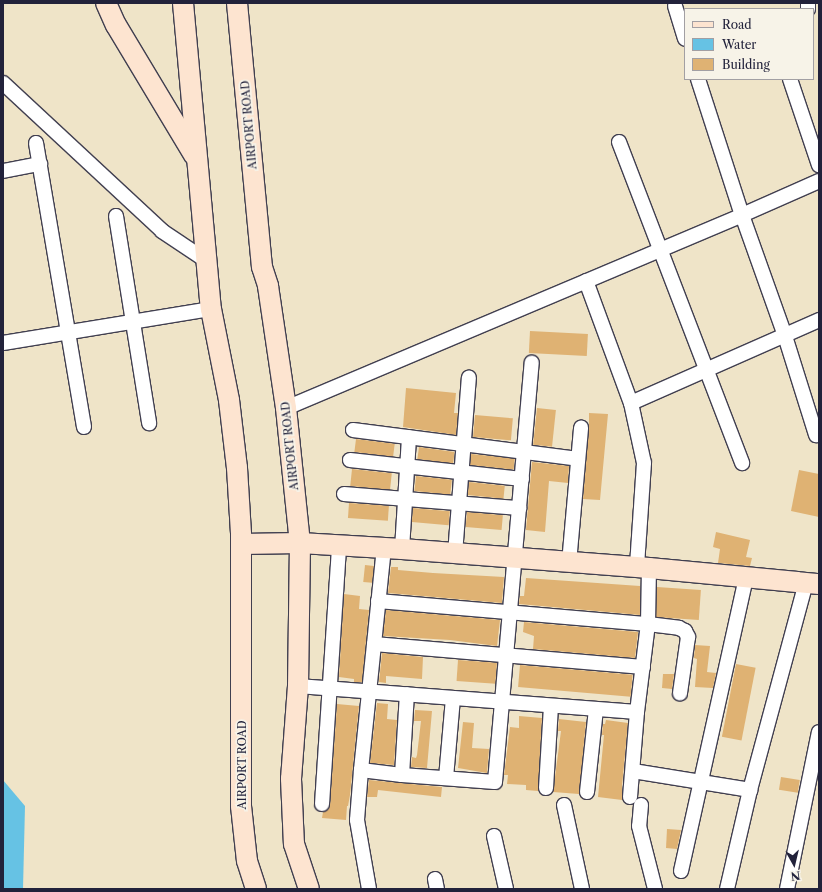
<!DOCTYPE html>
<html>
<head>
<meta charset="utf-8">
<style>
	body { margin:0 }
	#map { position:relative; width:822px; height:892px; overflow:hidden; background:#efe4c8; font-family:"Libre Caslon Text",serif }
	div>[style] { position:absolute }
	.water>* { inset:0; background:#66c2e4 }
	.building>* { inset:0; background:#dfb273; transform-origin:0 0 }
	.roads { filter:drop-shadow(1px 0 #413f50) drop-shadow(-1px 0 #413f50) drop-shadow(0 1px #413f50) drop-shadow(0 -1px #413f50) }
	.street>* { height:14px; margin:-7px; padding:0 7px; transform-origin:7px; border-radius:7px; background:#fff }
	.secondary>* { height:20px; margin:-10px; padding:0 10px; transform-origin:10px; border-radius:10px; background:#fde4d0 }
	span { translate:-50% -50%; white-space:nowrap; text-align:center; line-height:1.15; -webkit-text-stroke:3.5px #f7f3e8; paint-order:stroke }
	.street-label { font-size:11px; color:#22223b }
	.frame { position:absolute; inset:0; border:4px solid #22223b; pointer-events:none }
	.legend { position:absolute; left:684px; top:8px; width:130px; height:72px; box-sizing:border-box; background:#f7f3e8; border:1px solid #a29fa3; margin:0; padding:5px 7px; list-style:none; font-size:12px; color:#22223b }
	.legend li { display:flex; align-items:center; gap:8px; height:20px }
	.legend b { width:20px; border:1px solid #a29fa3 }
	.north { position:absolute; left:774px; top:844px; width:40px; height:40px; -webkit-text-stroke:3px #f7f3e8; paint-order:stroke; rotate:172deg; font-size:11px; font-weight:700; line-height:16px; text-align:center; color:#22223b }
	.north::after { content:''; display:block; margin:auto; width:14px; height:18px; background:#22223b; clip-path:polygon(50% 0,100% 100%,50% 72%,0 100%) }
</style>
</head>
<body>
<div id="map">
	<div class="water">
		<i style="clip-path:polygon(3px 780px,25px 806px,23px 889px,3px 889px)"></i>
	</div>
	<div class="building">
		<i style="left:530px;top:331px;width:58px;height:22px;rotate:3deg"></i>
		<i style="clip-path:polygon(406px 388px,456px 393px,454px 413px,458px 413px,456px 435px,403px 427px)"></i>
		<i style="left:537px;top:408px;width:19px;height:37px;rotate:6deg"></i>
		<i style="clip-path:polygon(589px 413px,608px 414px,600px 500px,583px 499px,589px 429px)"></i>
		<i style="left:475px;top:415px;width:38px;height:22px;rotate:5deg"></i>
		<i style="left:356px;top:439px;width:39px;height:13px;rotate:7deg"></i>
		<i style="left:419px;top:447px;width:36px;height:12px;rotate:8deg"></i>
		<i style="left:471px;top:454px;width:44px;height:11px;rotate:6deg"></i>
		<i style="clip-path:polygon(532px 462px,569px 466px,568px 483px,549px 481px,545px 532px,526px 530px)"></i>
		<i style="left:352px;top:469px;width:40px;height:17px;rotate:6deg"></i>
		<i style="clip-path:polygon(799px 470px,819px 474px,819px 517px,791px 511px)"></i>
		<i style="left:416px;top:476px;width:36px;height:15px;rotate:6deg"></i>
		<i style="left:469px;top:482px;width:36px;height:13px;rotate:6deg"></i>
		<i style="left:349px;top:503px;width:40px;height:15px;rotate:4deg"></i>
		<i style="left:413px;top:508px;width:37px;height:14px;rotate:5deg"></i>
		<i style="left:467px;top:512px;width:36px;height:15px;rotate:5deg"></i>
		<i style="clip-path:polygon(716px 532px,750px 540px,746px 557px,752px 558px,750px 566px,718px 563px,720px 549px,713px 547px)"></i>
		<i style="left:365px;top:565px;width:9px;height:17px;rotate:6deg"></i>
		<i style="clip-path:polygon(391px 567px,398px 567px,398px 570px,433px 573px,504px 577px,502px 603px,388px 593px)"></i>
		<i style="clip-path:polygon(526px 578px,640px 586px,640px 615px,519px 604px,520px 596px,524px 596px)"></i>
		<i style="left:657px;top:587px;width:44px;height:30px;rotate:4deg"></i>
		<i style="clip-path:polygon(344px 594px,360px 596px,359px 609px,369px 610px,362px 682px,354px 682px,354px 679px,339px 677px)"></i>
		<i style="clip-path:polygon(386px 610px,500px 620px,497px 646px,450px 640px,383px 636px)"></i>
		<i style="clip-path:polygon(524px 622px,638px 632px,635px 658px,533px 649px,534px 636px,523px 632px)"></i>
		<i style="clip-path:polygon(695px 645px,710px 646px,707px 672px,716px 673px,713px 688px,695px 687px,697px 659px,694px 658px)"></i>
		<i style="clip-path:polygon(382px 653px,423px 657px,422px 679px,386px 676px,386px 683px,379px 682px)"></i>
		<i style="left:458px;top:660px;width:39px;height:21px;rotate:4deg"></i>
		<i style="left:736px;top:664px;width:20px;height:74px;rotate:11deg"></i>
		<i style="left:520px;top:665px;width:113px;height:22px;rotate:5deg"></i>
		<i style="clip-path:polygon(663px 674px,674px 674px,672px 689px,662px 688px)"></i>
		<i style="clip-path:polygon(377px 703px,388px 704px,387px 719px,397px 720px,394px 765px,370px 763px)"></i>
		<i style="clip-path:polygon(337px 704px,359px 706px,350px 795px,348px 806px,347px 806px,346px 820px,322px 818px,323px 812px,329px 809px,330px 805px)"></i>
		<i style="clip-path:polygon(415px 710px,432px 711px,427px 768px,411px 767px,412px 757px,416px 758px,417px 755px,421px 721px,414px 721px)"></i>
		<i style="clip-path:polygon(519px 716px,542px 718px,538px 791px,526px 790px,526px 785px,507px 784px,508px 775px,504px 775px,510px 727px,519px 728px)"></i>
		<i style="clip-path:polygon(559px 719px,586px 722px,579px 794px,553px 792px,561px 731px,558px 731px)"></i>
		<i style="clip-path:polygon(606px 720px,628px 723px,622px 786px,622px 800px,598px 797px,604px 735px,602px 735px,603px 724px,605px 724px)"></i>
		<i style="clip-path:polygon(463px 722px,474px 723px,472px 748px,489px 749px,487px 773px,458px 768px)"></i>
		<i style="left:781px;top:777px;width:19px;height:13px;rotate:9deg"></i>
		<i style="clip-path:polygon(369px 780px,442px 787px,441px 797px,378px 790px,377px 797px,367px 797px)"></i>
		<i style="clip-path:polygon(667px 829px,681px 830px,677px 849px,666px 848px)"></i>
	</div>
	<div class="roads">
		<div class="street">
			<i style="left:675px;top:6px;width:34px;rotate:73deg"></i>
			<i style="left:808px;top:9px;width:6px;rotate:-90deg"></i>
			<i style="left:698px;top:79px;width:143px;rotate:72.1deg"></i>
			<i style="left:742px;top:215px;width:128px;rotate:70.4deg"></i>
			<i style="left:785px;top:336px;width:104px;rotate:72.6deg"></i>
			<i style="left:790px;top:79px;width:91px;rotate:71.4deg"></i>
			<i style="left:3px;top:83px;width:217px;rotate:42.9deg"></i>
			<i style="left:162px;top:231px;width:54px;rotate:33.7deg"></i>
			<i style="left:619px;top:142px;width:344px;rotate:69deg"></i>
			<i style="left:36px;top:143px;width:288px;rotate:80.4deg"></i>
			<i style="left:3px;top:171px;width:38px;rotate:-11deg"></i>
			<i style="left:116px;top:216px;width:210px;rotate:80.9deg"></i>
			<i style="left:586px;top:281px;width:130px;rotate:69.8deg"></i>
			<i style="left:631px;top:403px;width:61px;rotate:77.8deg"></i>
			<i style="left:644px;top:463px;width:104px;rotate:93.9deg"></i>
			<i style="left:3px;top:343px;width:211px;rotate:-9.3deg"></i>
			<i style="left:631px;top:403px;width:206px;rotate:-23.8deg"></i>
			<i style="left:286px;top:408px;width:495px;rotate:-22.9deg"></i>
			<i style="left:742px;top:215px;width:84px;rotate:-23.8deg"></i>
			<i style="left:353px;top:430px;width:227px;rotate:7.3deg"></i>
			<i style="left:350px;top:460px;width:173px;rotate:6.3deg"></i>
			<i style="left:344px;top:494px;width:176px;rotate:4.6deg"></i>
			<i style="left:402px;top:549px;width:112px;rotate:-86.4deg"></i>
			<i style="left:455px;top:554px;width:177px;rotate:-85.5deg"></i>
			<i style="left:569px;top:563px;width:136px;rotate:-84.9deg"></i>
			<i style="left:378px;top:601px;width:271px;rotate:4.9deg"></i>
			<i style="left:648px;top:624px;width:31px;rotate:7deg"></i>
			<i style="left:679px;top:628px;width:7px;rotate:27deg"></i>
			<i style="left:685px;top:631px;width:7px;rotate:63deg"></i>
			<i style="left:688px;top:637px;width:57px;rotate:98.1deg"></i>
			<i style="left:374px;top:644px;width:270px;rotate:4.9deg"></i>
			<i style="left:298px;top:686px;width:340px;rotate:4.4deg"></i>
			<i style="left:361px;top:770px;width:41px;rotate:7deg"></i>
			<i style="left:402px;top:775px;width:93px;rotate:4.3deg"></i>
			<i style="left:495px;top:782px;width:421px;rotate:-85deg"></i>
			<i style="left:633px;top:771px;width:119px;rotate:9.2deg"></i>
			<i style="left:402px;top:775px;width:81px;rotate:-86.5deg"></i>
			<i style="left:446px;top:778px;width:80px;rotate:-85deg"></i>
			<i style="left:546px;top:788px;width:82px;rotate:-86.5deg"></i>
			<i style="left:587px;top:792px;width:83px;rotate:-83.8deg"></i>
			<i style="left:630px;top:797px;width:85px;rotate:-85.3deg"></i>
			<i style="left:637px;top:712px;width:89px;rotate:-82.9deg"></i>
			<i style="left:648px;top:624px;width:56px;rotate:-89deg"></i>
			<i style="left:322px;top:804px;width:259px;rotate:-86.2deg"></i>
			<i style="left:564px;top:805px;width:86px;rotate:77.9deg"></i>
			<i style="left:641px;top:805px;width:21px;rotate:95deg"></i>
			<i style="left:639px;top:826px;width:65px;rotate:75.7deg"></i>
			<i style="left:494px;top:836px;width:54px;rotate:77.2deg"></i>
			<i style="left:681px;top:871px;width:299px;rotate:-77.5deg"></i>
			<i style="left:435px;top:879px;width:10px;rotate:79deg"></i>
			<i style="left:369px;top:889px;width:70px;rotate:-99.9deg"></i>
			<i style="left:357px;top:820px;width:50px;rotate:-85.4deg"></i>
			<i style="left:361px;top:770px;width:222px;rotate:-84.1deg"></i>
			<i style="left:727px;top:889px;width:102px;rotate:-76.9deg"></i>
			<i style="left:750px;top:790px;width:214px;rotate:-74.9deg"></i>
			<i style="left:787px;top:889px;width:160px;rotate:-78.5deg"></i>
		</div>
		<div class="secondary">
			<i style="left:106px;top:3px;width:24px;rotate:66deg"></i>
			<i style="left:116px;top:25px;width:152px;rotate:59deg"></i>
			<i style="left:183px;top:3px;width:307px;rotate:84.8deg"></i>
			<i style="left:211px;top:309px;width:93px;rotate:78.8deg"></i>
			<i style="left:229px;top:400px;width:68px;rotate:83.3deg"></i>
			<i style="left:237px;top:468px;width:66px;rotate:86.5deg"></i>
			<i style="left:241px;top:534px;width:272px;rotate:90deg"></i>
			<i style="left:241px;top:806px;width:55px;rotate:83.8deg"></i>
			<i style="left:247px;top:861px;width:29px;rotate:72deg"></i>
			<i style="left:237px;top:3px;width:265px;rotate:84.6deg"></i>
			<i style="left:262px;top:267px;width:20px;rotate:72deg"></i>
			<i style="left:268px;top:286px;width:123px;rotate:81.6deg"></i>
			<i style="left:286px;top:408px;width:136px;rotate:84.1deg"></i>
			<i style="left:300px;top:543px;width:143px;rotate:90.8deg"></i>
			<i style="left:298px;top:686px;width:93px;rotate:94.3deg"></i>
			<i style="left:291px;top:779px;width:65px;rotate:87.4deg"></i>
			<i style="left:294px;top:844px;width:47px;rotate:71.6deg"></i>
			<i style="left:241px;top:544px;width:59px;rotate:-1deg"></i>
			<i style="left:300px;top:543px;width:102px;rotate:3.4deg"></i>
			<i style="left:402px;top:549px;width:248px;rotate:4.4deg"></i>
			<i style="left:649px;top:568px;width:171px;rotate:5.4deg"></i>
		</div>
	</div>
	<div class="street-label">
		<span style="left:249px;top:125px;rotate:-95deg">AIRPORT ROAD</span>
		<span style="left:290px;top:446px;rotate:-96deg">AIRPORT ROAD</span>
		<span style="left:242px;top:765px;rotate:-90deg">AIRPORT ROAD</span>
	</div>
	<div class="frame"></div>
	<ul class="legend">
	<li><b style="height:5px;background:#fde4d0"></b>Road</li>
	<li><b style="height:11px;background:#66c2e4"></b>Water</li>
	<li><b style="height:11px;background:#dfb273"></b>Building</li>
	</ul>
	<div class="north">N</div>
</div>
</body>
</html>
